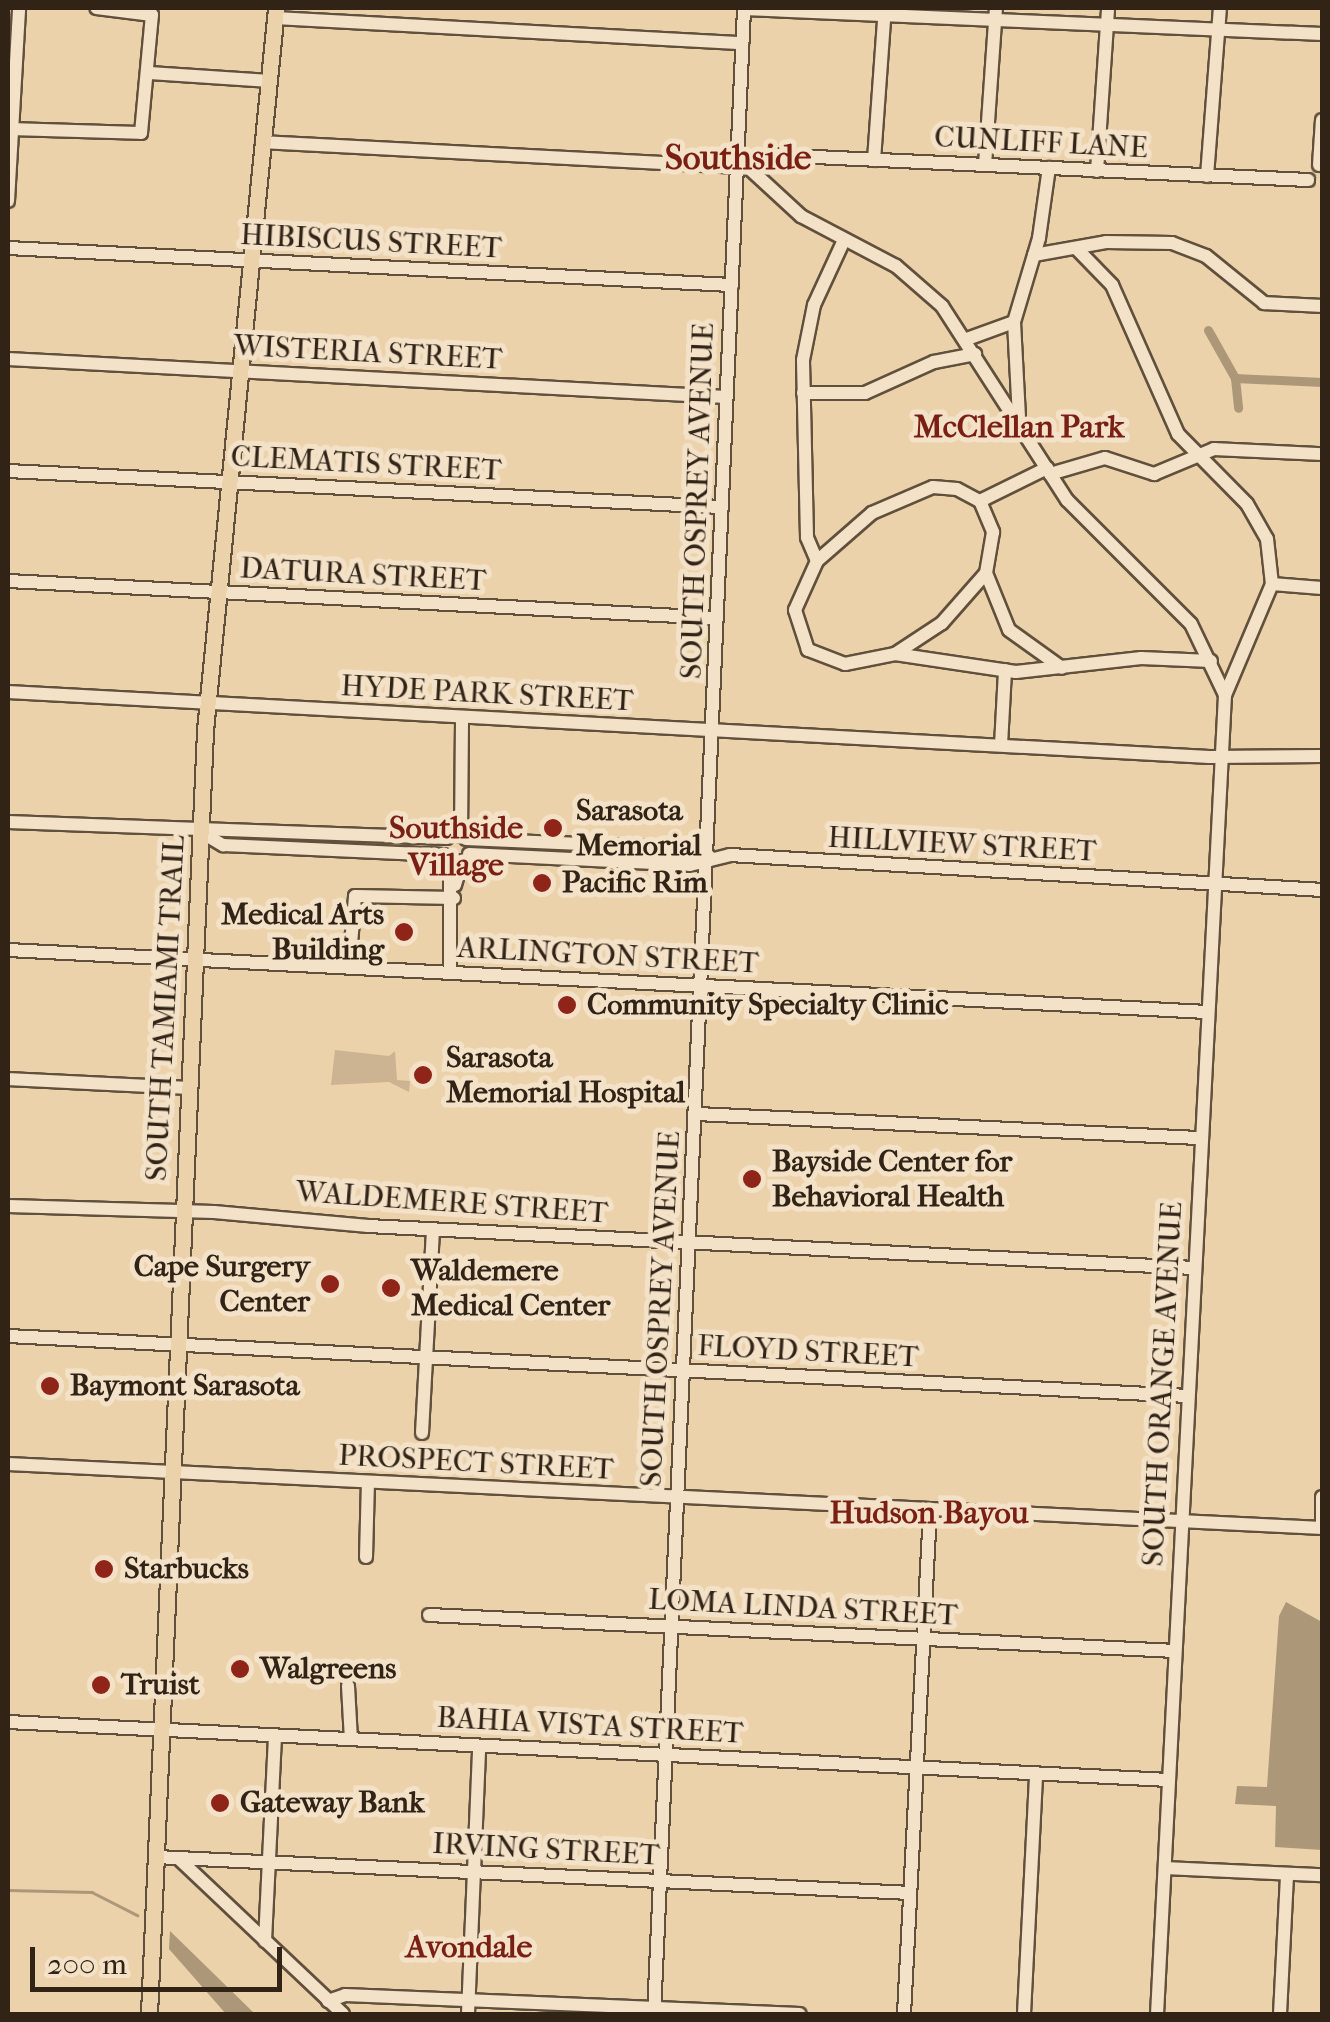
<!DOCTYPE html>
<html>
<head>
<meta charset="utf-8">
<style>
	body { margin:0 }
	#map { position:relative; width:1330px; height:2022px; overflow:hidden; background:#ecd2ab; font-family:"IM FELL French Canon",serif }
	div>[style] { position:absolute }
	.green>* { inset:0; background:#ccb492 }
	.water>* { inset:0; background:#ac9779 }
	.stream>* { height:2.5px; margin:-1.25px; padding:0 1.25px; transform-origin:1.25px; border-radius:1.25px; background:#ac9779 }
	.canal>* { height:9px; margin:-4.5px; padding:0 4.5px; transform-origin:4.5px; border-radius:4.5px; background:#ac9779 }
	.roads { filter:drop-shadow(2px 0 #60503c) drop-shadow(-2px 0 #60503c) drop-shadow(0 2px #60503c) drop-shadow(0 -2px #60503c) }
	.minor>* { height:12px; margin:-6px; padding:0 6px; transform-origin:6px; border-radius:6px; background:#f3e2c8 }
	.major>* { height:15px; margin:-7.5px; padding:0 7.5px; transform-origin:7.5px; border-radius:7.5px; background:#ecd2ab }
	.dots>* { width:28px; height:28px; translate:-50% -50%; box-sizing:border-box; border:5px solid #f3e2c8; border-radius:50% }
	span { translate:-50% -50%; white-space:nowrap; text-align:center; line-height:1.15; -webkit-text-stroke:10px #f3e2c8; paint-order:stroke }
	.street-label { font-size:30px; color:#312417 }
	.poi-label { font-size:30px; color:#312417; font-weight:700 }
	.left { translate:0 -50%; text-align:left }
	.right { translate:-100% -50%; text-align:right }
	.neighbourhood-label { font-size:32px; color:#7a1f14; font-weight:700 }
	.quarter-label { font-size:35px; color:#7a1f14; font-weight:700 }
	.frame { position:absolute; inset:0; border:10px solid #312417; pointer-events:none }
	.scale { position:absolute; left:30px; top:1947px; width:252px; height:45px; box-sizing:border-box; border:5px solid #312417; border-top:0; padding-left:12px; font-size:30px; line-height:35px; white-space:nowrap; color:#312417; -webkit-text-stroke:8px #f3e2c8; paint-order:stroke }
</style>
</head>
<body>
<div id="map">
	<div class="green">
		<i style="clip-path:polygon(335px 1050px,389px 1056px,395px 1051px,397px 1080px,410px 1081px,409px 1092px,389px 1082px,331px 1085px)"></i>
	</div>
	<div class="water">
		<i style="clip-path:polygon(1286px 1602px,1322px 1622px,1322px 1850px,1275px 1847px,1276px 1806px,1235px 1804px,1237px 1786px,1267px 1787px,1279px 1616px)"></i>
		<i style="clip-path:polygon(170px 1931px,255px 2014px,226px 2014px,169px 1949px)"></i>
	</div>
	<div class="stream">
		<i style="left:8px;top:1890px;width:84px;rotate:1.4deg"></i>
		<i style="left:92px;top:1892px;width:51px;rotate:27.1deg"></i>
	</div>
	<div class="canal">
		<i style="left:1208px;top:330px;width:55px;rotate:60.6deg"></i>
		<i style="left:1235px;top:378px;width:30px;rotate:84deg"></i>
		<i style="left:1235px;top:378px;width:87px;rotate:2.6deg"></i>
	</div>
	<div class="roads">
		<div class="minor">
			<i style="left:744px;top:9px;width:579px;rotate:2.48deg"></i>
			<i style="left:275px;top:18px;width:468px;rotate:3.1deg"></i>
			<i style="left:148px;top:73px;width:120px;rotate:3.8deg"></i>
			<i style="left:8px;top:129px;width:133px;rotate:1.7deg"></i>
			<i style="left:141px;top:133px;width:119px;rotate:-84.7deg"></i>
			<i style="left:152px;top:15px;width:56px;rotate:-172.9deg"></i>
			<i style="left:262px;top:142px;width:477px;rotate:3deg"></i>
			<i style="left:772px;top:155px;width:537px;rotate:2.67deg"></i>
			<i style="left:738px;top:158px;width:86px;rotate:42.6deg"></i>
			<i style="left:801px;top:216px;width:107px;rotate:27.8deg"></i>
			<i style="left:896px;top:266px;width:61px;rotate:41deg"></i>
			<i style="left:942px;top:306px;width:231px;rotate:57.2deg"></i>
			<i style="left:1067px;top:500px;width:175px;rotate:45deg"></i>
			<i style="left:1191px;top:624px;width:79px;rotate:64.4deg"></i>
			<i style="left:1225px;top:695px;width:1321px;rotate:92.95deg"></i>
			<i style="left:874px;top:160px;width:152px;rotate:-85.9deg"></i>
			<i style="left:985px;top:165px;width:157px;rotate:-86deg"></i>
			<i style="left:1319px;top:165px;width:45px;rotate:-86.2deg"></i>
			<i style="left:1097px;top:171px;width:163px;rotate:-86.1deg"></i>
			<i style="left:1207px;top:176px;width:169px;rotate:-85.6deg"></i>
			<i style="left:8px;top:201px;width:193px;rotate:-86.7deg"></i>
			<i style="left:8px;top:248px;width:725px;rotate:2.93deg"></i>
			<i style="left:1076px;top:248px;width:52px;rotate:45.8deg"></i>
			<i style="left:1112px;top:285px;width:163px;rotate:66.1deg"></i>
			<i style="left:1178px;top:434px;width:98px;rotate:45.4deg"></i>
			<i style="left:1247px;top:504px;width:40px;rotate:60.3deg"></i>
			<i style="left:1267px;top:539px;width:45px;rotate:83.7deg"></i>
			<i style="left:1272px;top:584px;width:121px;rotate:112.9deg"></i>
			<i style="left:1034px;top:255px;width:73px;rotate:-10.2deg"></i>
			<i style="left:1106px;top:242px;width:66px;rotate:0.9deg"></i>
			<i style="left:1172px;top:243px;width:36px;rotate:21deg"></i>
			<i style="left:1206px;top:256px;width:75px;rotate:39deg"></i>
			<i style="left:1264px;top:303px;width:58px;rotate:3deg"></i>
			<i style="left:1014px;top:322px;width:97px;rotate:87deg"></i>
			<i style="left:967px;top:339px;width:50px;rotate:-19.9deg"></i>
			<i style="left:1014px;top:322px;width:88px;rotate:-73.4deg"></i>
			<i style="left:1039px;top:238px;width:71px;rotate:-81.9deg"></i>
			<i style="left:8px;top:359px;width:719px;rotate:3.03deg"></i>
			<i style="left:803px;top:393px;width:62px"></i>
			<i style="left:865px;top:393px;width:76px;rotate:-24.2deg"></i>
			<i style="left:934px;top:362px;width:42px;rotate:-11deg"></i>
			<i style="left:8px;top:471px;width:715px;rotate:2.89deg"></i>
			<i style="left:1050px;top:474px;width:57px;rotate:-16.2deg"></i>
			<i style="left:1105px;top:458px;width:52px;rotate:18.1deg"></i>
			<i style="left:1154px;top:474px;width:65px;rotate:-22.6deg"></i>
			<i style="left:1214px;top:449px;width:108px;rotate:2.7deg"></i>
			<i style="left:933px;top:487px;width:24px;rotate:5deg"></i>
			<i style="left:957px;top:489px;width:26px;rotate:28deg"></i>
			<i style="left:980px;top:501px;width:34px;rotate:67deg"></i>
			<i style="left:993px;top:532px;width:42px;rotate:99.7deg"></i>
			<i style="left:986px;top:573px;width:67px;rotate:131.3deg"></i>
			<i style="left:942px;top:623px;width:56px;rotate:146.6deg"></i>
			<i style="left:895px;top:654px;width:51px;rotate:168.7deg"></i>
			<i style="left:845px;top:664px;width:40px;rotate:-159deg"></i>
			<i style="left:808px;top:650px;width:42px;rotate:-108deg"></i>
			<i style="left:795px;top:610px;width:54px;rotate:-65.8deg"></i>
			<i style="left:817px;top:561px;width:73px;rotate:-41.1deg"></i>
			<i style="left:872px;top:513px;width:66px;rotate:-23.1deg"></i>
			<i style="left:980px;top:501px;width:75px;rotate:-26.2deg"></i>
			<i style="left:817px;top:561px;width:26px;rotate:-113deg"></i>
			<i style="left:807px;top:537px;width:177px;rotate:-91.3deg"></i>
			<i style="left:803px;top:360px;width:56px;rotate:-78.7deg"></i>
			<i style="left:814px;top:305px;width:72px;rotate:-65.2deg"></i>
			<i style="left:986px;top:573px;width:61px;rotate:68deg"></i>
			<i style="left:1009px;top:630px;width:65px;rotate:35.6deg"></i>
			<i style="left:8px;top:581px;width:710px;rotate:2.99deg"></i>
			<i style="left:1272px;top:584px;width:50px;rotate:4.6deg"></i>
			<i style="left:895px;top:654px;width:122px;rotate:8.5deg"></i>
			<i style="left:1016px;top:672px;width:126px;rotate:-6.4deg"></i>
			<i style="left:1141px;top:658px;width:70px;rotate:2.5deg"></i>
			<i style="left:8px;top:692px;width:1203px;rotate:3.1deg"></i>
			<i style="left:1209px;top:757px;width:113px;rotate:-0.5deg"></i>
			<i style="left:1001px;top:745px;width:75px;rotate:-86.9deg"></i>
			<i style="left:8px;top:822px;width:439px;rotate:2.1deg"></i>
			<i style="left:201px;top:832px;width:26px;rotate:31deg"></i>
			<i style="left:223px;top:845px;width:221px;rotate:2.6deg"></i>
			<i style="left:461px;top:836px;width:118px;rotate:-89.5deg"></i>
			<i style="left:466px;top:839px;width:225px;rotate:2.5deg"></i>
			<i style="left:691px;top:849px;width:19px;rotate:21deg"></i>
			<i style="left:469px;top:854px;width:221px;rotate:2.8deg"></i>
			<i style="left:690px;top:865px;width:41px;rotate:-14deg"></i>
			<i style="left:730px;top:855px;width:593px;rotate:3.38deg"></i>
			<i style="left:450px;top:861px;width:112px;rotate:90deg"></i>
			<i style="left:455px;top:885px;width:25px;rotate:-74deg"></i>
			<i style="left:8px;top:950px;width:1200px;rotate:2.96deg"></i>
			<i style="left:349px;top:968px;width:72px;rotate:-85.2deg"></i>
			<i style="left:355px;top:896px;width:99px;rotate:1.2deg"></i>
			<i style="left:8px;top:1079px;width:181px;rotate:2.8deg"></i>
			<i style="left:697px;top:1114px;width:503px;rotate:2.74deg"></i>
			<i style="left:8px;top:1206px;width:206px;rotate:1.7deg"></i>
			<i style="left:214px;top:1212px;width:155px;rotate:5.2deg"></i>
			<i style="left:368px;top:1226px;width:826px;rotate:2.91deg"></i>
			<i style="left:8px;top:1336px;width:1181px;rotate:2.91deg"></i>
			<i style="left:422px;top:1433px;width:204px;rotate:-86.9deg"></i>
			<i style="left:8px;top:1464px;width:1316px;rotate:2.79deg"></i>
			<i style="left:1322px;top:1528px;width:31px;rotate:-90deg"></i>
			<i style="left:366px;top:1557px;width:74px;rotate:-88.5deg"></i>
			<i style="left:429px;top:1615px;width:747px;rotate:2.76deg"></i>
			<i style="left:348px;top:1686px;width:53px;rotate:86.8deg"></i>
			<i style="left:8px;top:1722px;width:1162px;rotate:2.86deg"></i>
			<i style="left:156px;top:1857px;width:755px;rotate:2.73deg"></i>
			<i style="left:178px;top:1858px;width:227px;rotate:43.4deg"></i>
			<i style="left:1165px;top:1868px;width:157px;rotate:2.6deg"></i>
			<i style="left:265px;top:1941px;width:204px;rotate:-87.2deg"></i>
			<i style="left:328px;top:2001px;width:18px;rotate:-19deg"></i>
			<i style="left:345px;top:1995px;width:455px;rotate:2.4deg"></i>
			<i style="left:468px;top:2014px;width:268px;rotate:-87.6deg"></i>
			<i style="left:654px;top:2014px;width:2008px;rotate:-87.43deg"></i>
			<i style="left:904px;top:2014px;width:503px;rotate:-87.04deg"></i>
			<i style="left:1024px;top:2014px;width:241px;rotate:-87.1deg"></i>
			<i style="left:1280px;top:2014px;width:140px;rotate:-87.1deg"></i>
		</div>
		<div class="major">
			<i style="left:149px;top:2014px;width:1285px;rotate:-87.5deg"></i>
			<i style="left:205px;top:730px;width:725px;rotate:-84.38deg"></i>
		</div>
	</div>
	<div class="dots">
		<i style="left:553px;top:828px;background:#8f2418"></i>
		<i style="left:542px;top:883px;background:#8f2418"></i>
		<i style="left:404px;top:932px;background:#8f2418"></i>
		<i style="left:567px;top:1005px;background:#8f2418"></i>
		<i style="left:423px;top:1075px;background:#8f2418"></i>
		<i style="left:752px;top:1179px;background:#8f2418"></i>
		<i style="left:330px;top:1284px;background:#8f2418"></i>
		<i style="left:391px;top:1288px;background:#8f2418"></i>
		<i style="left:50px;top:1386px;background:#8f2418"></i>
		<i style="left:104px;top:1569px;background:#8f2418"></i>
		<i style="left:240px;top:1669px;background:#8f2418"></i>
		<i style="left:101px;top:1685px;background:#8f2418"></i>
		<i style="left:220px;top:1803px;background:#8f2418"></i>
	</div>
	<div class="street-label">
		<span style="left:1041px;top:143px;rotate:3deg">CUNLIFF LANE</span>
		<span style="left:371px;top:242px;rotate:3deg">HIBISCUS STREET</span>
		<span style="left:368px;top:353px;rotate:3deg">WISTERIA STREET</span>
		<span style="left:366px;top:464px;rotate:3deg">CLEMATIS STREET</span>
		<span style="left:698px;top:501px;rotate:-88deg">SOUTH OSPREY AVENUE</span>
		<span style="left:363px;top:575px;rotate:3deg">DATURA STREET</span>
		<span style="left:487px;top:694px;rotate:3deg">HYDE PARK STREET</span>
		<span style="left:962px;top:845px;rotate:3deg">HILLVIEW STREET</span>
		<span style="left:608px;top:956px;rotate:3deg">ARLINGTON STREET</span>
		<span style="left:166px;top:1008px;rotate:-87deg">SOUTH TAMIAMI TRAIL</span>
		<span style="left:452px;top:1203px;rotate:4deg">WALDEMERE STREET</span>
		<span style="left:661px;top:1309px;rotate:-87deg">SOUTH OSPREY AVENUE</span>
		<span style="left:808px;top:1352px;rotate:3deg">FLOYD STREET</span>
		<span style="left:1163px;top:1384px;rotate:-87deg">SOUTH ORANGE AVENUE</span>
		<span style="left:476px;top:1463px;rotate:3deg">PROSPECT STREET</span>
		<span style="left:803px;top:1608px;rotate:3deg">LOMA LINDA STREET</span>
		<span style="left:590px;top:1726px;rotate:3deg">BAHIA VISTA STREET</span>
		<span style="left:546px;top:1850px;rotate:3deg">IRVING STREET</span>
	</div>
	<div class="poi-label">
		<span class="left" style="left:576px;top:828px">Sarasota<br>Memorial</span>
		<span class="left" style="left:562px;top:883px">Pacific Rim</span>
		<span class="right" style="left:384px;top:932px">Medical Arts<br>Building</span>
		<span class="left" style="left:587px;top:1005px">Community Specialty Clinic</span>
		<span class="left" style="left:446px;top:1075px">Sarasota<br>Memorial Hospital</span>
		<span class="left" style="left:772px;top:1179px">Bayside Center for<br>Behavioral Health</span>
		<span class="right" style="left:310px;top:1284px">Cape Surgery<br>Center</span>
		<span class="left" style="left:411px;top:1288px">Waldemere<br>Medical Center</span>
		<span class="left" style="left:70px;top:1386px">Baymont Sarasota</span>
		<span class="left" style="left:124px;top:1569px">Starbucks</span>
		<span class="left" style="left:260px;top:1669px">Walgreens</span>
		<span class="left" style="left:121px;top:1685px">Truist</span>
		<span class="left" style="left:240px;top:1803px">Gateway Bank</span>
	</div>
	<div class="neighbourhood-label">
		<span style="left:1019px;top:427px">McClellan Park</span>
		<span style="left:456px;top:847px">Southside<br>Village</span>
		<span style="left:929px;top:1513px">Hudson Bayou</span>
		<span style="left:469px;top:1947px">Avondale</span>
	</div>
	<div class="quarter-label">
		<span style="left:738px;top:158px">Southside</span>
	</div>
	<div class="frame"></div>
	<div class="scale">200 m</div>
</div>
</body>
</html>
